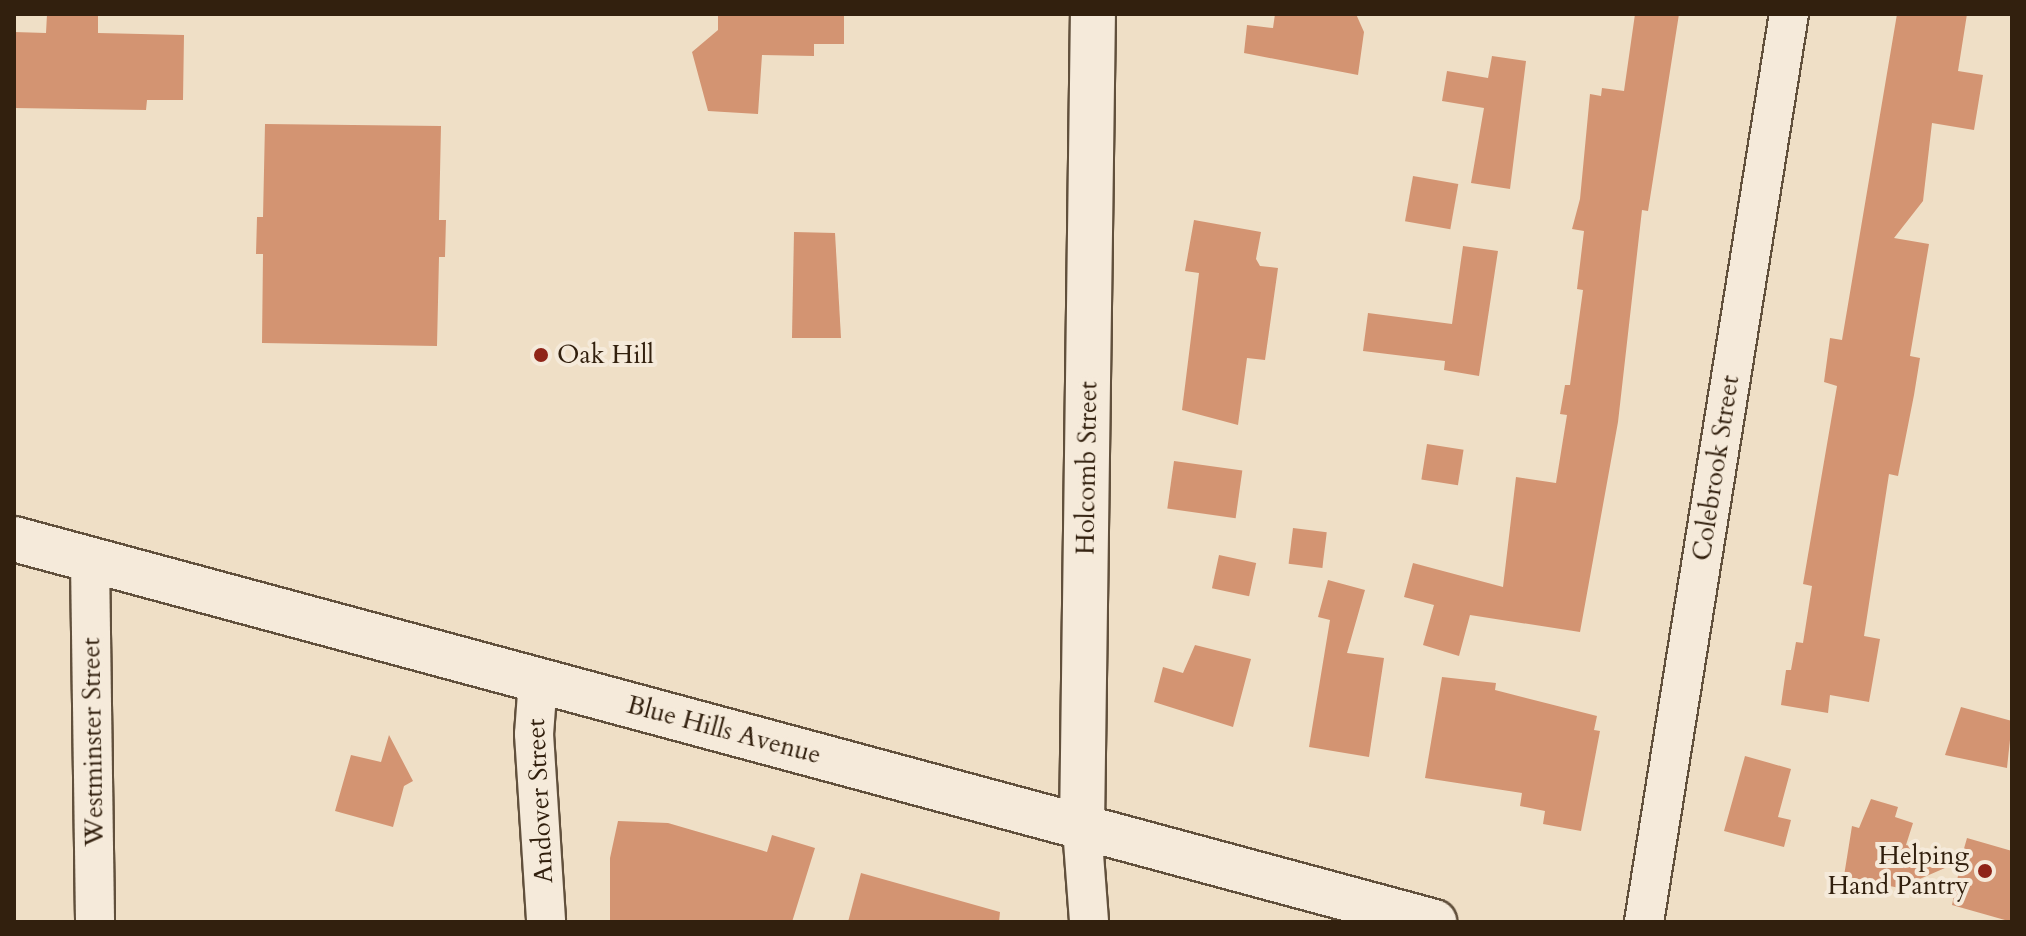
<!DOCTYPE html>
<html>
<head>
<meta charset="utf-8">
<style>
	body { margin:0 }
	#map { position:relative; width:2026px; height:936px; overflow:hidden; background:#efdfc6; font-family:Cardo,serif }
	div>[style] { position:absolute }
	.building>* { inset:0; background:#d39472; transform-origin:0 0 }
	.roads { filter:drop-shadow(2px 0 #61503c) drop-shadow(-2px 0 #61503c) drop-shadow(0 2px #61503c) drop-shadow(0 -2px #61503c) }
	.minor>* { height:38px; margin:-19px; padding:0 19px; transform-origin:19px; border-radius:19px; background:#f5eada }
	.tertiary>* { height:44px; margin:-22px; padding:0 22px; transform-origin:22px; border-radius:22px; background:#f5eada }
	.secondary>* { height:44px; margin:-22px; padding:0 22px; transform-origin:22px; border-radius:22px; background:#f5eada }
	.dots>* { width:22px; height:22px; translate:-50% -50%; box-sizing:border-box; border:4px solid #f5eada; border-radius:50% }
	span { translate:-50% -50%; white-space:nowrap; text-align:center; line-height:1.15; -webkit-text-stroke:8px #f5eada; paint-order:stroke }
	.poi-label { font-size:26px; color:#32200e }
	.left { translate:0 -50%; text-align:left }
	.right { translate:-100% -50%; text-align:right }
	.street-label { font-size:26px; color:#32200e }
	.frame { position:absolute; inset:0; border:16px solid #32200e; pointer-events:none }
</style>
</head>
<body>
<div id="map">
	<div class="building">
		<i style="clip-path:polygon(47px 14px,98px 14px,98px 33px,184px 35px,183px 100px,147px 100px,146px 110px,14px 108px,14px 32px,46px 33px)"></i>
		<i style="clip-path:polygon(718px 14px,844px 14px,844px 44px,814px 44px,814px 56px,762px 55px,758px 114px,708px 111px,692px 52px,718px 30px)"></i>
		<i style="clip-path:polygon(1275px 14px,1356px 14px,1364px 32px,1358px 75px,1244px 53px,1247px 25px,1273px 28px)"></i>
		<i style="clip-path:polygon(1635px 14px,1679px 14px,1648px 211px,1642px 210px,1618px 422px,1580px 632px,1470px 615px,1459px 656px,1423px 645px,1434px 605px,1404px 597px,1413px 563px,1503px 587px,1516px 477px,1556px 483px,1567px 415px,1560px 414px,1565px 385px,1570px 385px,1583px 290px,1577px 289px,1584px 231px,1572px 229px,1580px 199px,1590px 94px,1601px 96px,1602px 88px,1624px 91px)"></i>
		<i style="clip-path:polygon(1897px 14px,1967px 14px,1958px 71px,1983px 75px,1974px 130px,1932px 123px,1923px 201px,1894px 238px,1929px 244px,1910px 356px,1920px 358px,1914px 395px,1898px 476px,1889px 474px,1864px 636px,1880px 639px,1869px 702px,1830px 695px,1828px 713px,1781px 705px,1786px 670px,1791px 670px,1796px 642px,1803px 643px,1812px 586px,1803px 584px,1837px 386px,1824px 382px,1830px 338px,1842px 340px)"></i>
		<i style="clip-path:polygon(1492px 56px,1526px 61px,1510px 189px,1471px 183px,1484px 108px,1442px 101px,1447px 71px,1488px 78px)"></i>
		<i style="clip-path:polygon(265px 124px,441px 126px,439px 220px,446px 220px,445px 257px,439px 257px,437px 346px,262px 343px,263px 254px,256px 254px,257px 217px,263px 217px)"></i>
		<i style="left:1413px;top:176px;width:46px;height:46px;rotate:10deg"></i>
		<i style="clip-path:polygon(1194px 220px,1261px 232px,1256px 259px,1260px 266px,1278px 268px,1265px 360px,1247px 358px,1238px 425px,1182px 410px,1199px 273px,1185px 271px)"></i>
		<i style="clip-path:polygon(794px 232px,835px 233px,841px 338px,792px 338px)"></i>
		<i style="clip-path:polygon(1463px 246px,1498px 251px,1479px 376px,1444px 370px,1445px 361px,1363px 351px,1368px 313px,1452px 324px)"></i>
		<i style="left:1427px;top:444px;width:37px;height:36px;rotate:9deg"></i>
		<i style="left:1174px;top:461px;width:69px;height:48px;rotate:8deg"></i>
		<i style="left:1293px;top:528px;width:34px;height:36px;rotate:7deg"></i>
		<i style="left:1219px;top:555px;width:38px;height:34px;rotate:12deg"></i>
		<i style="clip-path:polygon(1328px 580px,1365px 590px,1347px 653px,1384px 658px,1369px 757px,1309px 747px,1330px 620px,1318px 617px)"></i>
		<i style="clip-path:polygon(1195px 645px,1251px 659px,1233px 727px,1154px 702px,1163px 667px,1183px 673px)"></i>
		<i style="clip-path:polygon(1442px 677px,1496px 683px,1495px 690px,1597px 716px,1594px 730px,1600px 731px,1581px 831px,1543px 824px,1545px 811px,1520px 806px,1522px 793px,1425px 778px)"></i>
		<i style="clip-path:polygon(1961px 707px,2012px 721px,2007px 768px,1945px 755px)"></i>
		<i style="clip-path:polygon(389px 735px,413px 781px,404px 786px,393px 827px,335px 811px,351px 755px,381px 762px)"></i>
		<i style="clip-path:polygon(1745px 756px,1791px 769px,1778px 817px,1791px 820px,1784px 847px,1724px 831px)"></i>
		<i style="clip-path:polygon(1871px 799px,1898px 807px,1895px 817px,1913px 823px,1906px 845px,1961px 859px,1967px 838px,2012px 851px,2012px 922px,1952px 905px,1961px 861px,1899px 888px,1844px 876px,1852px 826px,1859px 828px)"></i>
		<i style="clip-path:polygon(618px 821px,668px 823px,767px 852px,772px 835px,815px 848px,792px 922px,610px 920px,610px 858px)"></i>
		<i style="clip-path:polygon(861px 873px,1000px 912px,999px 922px,848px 922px)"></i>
	</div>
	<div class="roads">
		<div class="minor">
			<i style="left:90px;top:561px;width:361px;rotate:89.2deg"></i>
			<i style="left:538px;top:680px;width:54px;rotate:94.2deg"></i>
			<i style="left:534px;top:734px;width:188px;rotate:86.3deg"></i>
			<i style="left:1082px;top:828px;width:94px;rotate:85.7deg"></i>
			<i style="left:1644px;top:922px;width:920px;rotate:-80.93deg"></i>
		</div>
		<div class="tertiary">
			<i style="left:1082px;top:828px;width:814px;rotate:-89.23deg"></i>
		</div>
		<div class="secondary">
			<i style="left:14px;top:539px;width:1471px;rotate:15.09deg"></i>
		</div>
	</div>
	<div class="dots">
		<i style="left:541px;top:355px;background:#8f2418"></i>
		<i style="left:1985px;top:871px;background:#8f2418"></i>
	</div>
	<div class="poi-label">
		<span class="left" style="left:557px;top:355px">Oak Hill</span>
		<span class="right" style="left:1969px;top:871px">Helping<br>Hand Pantry</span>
	</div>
	<div class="street-label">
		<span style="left:1087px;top:468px;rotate:-89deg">Holcomb Street</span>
		<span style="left:1716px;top:468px;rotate:-81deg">Colebrook Street</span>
		<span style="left:724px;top:730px;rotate:15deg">Blue Hills Avenue</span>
		<span style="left:93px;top:742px;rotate:-91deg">Westminster Street</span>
		<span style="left:540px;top:801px;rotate:-93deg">Andover Street</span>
	</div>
	<div class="frame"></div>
</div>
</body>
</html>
